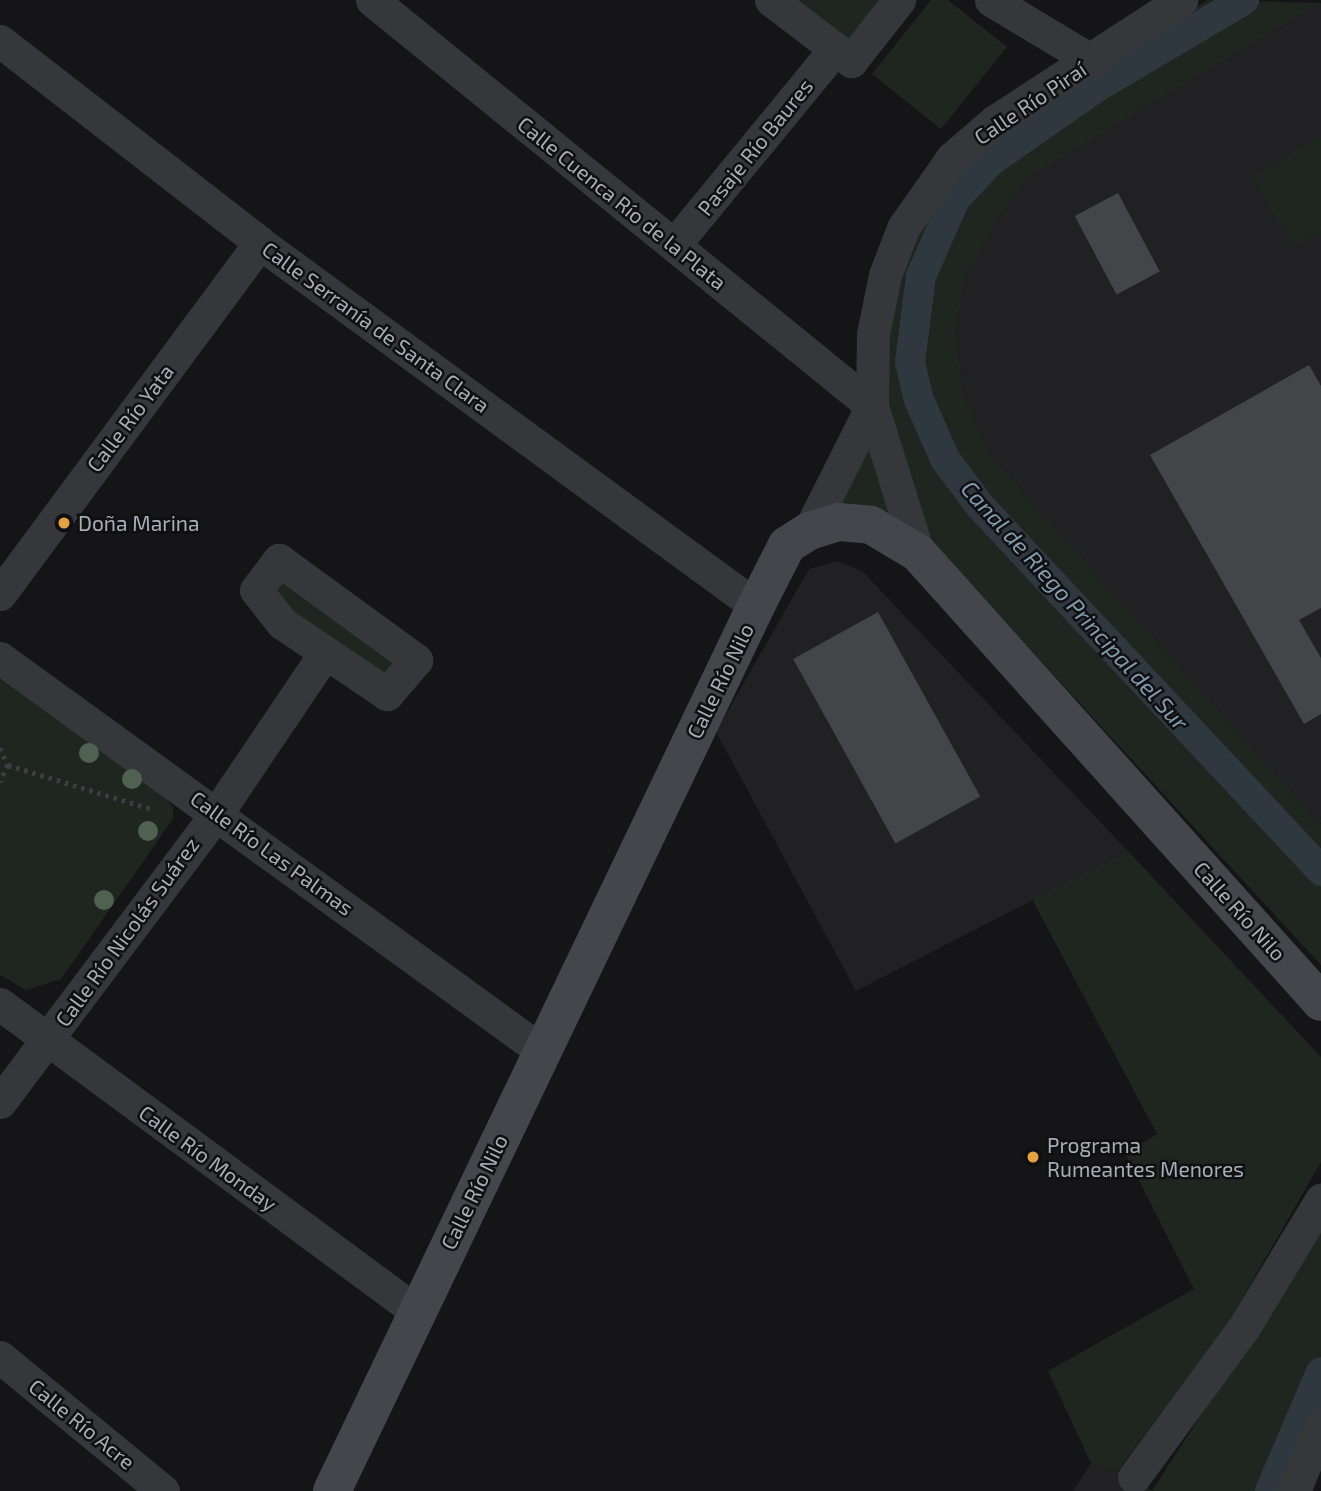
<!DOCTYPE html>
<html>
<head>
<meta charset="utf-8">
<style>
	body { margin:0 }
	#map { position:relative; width:1321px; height:1491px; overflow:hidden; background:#151517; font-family:"Exo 2",sans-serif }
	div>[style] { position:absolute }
	.built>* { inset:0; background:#212123 }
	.green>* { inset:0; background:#1f2620 }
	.canal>* { height:30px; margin:-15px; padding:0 15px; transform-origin:15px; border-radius:15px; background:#2f383e }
	.building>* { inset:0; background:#444549; transform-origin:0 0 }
	.path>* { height:4.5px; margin-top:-2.25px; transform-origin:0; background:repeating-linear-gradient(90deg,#3c3e42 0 3.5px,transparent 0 8.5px) }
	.minor>* { height:33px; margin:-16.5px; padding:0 16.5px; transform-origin:16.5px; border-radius:16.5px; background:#36373b }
	.secondary>* { height:38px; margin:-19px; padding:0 19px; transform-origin:19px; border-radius:19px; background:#44464b }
	.trees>* { width:20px; height:20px; margin:-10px; border-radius:50%; background:#506151 }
	.dots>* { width:19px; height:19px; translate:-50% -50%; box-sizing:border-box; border:4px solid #101012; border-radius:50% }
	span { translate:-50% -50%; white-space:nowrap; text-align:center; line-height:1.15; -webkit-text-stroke:5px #101012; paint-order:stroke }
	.street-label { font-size:21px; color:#a8adb6 }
	.poi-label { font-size:21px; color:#a8adb6 }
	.left { translate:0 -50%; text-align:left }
	.water-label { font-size:23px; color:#819cae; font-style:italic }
</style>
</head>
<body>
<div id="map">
	<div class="built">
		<i style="clip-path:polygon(1321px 3px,1321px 824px,991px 455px,964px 395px,955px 331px,966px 278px,999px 217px,1030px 177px)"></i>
		<i style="clip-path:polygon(837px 561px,862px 571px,1128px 851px,856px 991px,716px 732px,809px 569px)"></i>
		<i style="clip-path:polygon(1091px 1463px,1134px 1477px,1152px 1491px,1073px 1491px)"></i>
	</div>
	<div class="green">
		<i style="clip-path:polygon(786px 0,891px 0,855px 43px)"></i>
		<i style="clip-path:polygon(931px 0,948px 0,1007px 47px,941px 129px,872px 74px)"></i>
		<i style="clip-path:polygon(1208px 0,1321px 3px,1030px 177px,999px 217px,966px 278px,955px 331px,964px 395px,991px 455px,1321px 824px,1321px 965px,944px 556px,915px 514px,879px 393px,895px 278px,932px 199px,1005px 129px)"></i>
		<i style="clip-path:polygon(1321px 135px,1321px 231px,1294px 247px,1251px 177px)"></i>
		<i style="clip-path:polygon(869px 440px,892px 517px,840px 507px)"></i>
		<i style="clip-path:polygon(282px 574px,402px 662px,384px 681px,326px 646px,268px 590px)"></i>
		<i style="clip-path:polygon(0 679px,160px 789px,173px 808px,173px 819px,61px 979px,26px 990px,0 975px)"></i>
		<i style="clip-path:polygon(1128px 851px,1321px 1057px,1321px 1162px,1227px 1325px,1117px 1472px,1091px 1463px,1048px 1371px,1194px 1289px,1125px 1153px,1157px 1134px,1032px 899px)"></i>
		<i style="clip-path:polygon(1321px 1229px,1321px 1399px,1282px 1491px,1152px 1491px)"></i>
	</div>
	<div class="canal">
		<i style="left:1244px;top:0;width:171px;rotate:149.4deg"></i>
		<i style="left:1097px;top:87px;width:129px;rotate:145.1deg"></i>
		<i style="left:991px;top:161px;width:52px;rotate:133.5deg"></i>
		<i style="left:955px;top:199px;width:84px;rotate:113.8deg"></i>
		<i style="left:921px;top:276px;width:87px;rotate:97.3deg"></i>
		<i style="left:910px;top:362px;width:39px;rotate:77deg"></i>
		<i style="left:919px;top:400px;width:64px;rotate:66.2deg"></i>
		<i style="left:945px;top:459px;width:59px;rotate:53.3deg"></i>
		<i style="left:980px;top:506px;width:500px;rotate:46.9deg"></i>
		<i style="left:1270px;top:1491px;width:129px;rotate:-66.8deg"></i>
	</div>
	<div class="building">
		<i style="left:1118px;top:193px;width:89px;height:49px;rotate:62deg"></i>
		<i style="clip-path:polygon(1309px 365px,1321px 386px,1321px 608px,1299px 620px,1321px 658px,1321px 714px,1304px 724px,1150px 455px)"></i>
		<i style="left:878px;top:612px;width:211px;height:97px;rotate:61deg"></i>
	</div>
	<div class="path">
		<i style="left:0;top:748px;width:19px;rotate:65deg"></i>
		<i style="left:8px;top:765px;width:19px;rotate:115deg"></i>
		<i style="left:8px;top:765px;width:153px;rotate:17.1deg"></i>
	</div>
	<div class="minor">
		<i style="left:372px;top:0;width:644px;rotate:39.08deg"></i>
		<i style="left:771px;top:0;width:101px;rotate:37.3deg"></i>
		<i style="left:851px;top:61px;width:78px;rotate:-51.8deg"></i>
		<i style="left:991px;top:0;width:118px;rotate:31.1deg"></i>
		<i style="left:0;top:41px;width:329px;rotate:37.8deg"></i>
		<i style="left:260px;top:243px;width:615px;rotate:36.2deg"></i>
		<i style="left:674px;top:245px;width:254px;rotate:-50.6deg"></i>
		<i style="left:809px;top:531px;width:140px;rotate:-63.3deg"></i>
		<i style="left:918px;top:553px;width:154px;rotate:-107.4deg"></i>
		<i style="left:872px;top:406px;width:72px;rotate:-89.2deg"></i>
		<i style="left:873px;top:334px;width:60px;rotate:-78.5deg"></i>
		<i style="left:885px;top:275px;width:50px;rotate:-69deg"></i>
		<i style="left:903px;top:228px;width:85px;rotate:-55deg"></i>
		<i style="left:952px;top:158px;width:57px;rotate:-40.7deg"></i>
		<i style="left:995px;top:121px;width:222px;rotate:-33deg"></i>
		<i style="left:279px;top:560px;width:170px;rotate:36.1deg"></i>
		<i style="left:416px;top:660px;width:45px;rotate:130.5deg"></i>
		<i style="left:387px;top:694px;width:127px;rotate:-145.9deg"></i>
		<i style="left:282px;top:623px;width:42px;rotate:-128.2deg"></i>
		<i style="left:256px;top:590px;width:38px;rotate:-53deg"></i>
		<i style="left:0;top:594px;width:437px;rotate:-53.5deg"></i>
		<i style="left:0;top:658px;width:669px;rotate:35.95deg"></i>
		<i style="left:0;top:1004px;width:517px;rotate:36.43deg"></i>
		<i style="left:0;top:1102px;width:361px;rotate:-53.1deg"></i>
		<i style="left:217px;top:813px;width:189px;rotate:-56deg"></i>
		<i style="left:0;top:1357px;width:211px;rotate:39.4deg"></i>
		<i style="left:1134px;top:1477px;width:186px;rotate:-53.7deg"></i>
		<i style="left:1244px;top:1327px;width:149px;rotate:-58.8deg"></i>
		<i style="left:1294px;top:1491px;width:71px;rotate:-67.8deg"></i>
	</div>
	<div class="secondary">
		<i style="left:332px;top:1491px;width:981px;rotate:-64.4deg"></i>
		<i style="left:756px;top:606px;width:68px;rotate:-63.1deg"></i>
		<i style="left:787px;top:545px;width:26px;rotate:-32deg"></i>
		<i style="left:809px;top:531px;width:31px;rotate:-17deg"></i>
		<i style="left:839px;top:522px;width:32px;rotate:5deg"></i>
		<i style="left:871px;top:525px;width:55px;rotate:30.8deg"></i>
		<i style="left:918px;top:553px;width:603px;rotate:48.09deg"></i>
	</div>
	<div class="trees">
		<i style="left:89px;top:753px"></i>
		<i style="left:132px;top:779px"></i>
		<i style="left:148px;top:831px"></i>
		<i style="left:104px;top:900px"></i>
	</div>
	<div class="dots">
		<i style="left:64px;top:523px;background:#e4a240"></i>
		<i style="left:1033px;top:1157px;background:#e4a240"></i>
	</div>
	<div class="street-label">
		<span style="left:1030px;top:103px;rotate:-34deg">Calle Río Piraí</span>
		<span style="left:755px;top:147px;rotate:-51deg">Pasaje Río Baures</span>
		<span style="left:622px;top:203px;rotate:39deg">Calle Cuenca Río de la Plata</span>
		<span style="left:376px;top:327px;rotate:36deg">Calle Serranía de Santa Clara</span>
		<span style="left:130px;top:418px;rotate:-53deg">Calle Río Yata</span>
		<span style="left:720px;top:681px;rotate:-64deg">Calle Río Nilo</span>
		<span style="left:272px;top:853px;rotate:36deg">Calle Río Las Palmas</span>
		<span style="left:1240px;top:911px;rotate:48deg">Calle Río Nilo</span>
		<span style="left:127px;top:932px;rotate:-54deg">Calle Río Nicolás Suárez</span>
		<span style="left:208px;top:1158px;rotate:36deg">Calle Río Monday</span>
		<span style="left:474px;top:1192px;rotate:-64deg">Calle Río Nilo</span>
		<span style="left:82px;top:1424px;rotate:39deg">Calle Río Acre</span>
	</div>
	<div class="poi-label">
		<span class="left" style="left:78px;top:523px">Doña Marina</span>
		<span class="left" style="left:1047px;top:1157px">Programa<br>Rumeantes Menores</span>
	</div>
	<div class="water-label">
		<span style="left:1075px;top:605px;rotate:48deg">Canal de Riego Principal del Sur</span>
	</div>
</div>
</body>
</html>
